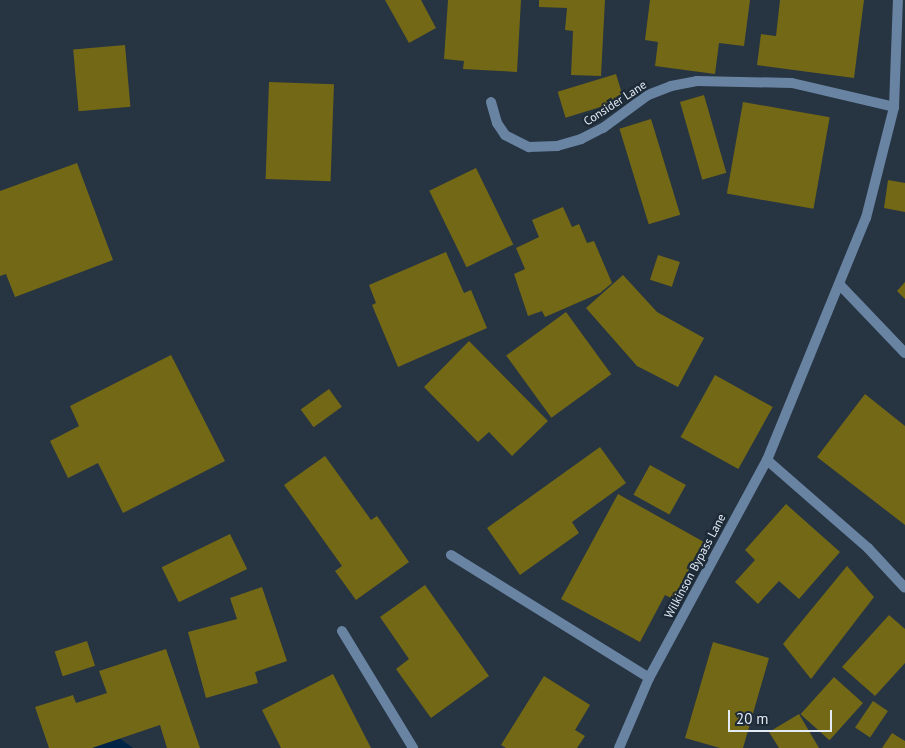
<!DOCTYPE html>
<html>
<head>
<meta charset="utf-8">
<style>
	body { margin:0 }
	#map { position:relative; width:905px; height:748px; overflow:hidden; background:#273442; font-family:"PT Sans",sans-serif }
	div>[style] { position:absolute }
	.water>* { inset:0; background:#002446 }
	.building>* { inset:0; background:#736815; transform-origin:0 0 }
	.minor>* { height:10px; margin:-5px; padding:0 5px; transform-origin:5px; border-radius:5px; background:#6984a2 }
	span { translate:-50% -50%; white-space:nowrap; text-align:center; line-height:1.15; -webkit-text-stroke:5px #1d2a37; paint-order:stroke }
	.street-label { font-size:12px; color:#e3ebf4 }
	.scale { position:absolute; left:728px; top:710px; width:104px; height:22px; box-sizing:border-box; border:2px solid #e3ebf4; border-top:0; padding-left:6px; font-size:15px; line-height:18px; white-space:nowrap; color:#e3ebf4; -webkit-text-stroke:4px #1d2a37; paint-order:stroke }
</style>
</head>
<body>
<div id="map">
	<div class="water">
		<i style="clip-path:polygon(119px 738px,133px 748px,93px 748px,94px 746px)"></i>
	</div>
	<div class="building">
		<i style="clip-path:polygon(385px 0,421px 0,436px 28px,409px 43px)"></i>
		<i style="clip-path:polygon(448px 0,521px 0,517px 72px,463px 69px,464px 61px,444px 59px)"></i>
		<i style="clip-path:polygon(539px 0,605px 0,601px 76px,571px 75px,573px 31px,565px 30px,567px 8px,539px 7px)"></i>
		<i style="clip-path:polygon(650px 0,750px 0,744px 46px,719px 43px,715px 74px,655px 66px,658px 42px,645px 40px)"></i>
		<i style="clip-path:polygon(780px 0,864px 0,854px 78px,757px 65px,761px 34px,776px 36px)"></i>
		<i style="left:125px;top:45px;width:62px;height:52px;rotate:85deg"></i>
		<i style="left:616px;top:74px;width:27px;height:61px;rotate:73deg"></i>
		<i style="left:269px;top:82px;width:65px;height:97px;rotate:2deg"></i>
		<i style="left:704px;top:95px;width:81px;height:25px;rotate:74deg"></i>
		<i style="left:743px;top:102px;width:88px;height:93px;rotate:10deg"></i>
		<i style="left:651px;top:119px;width:100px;height:33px;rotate:73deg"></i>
		<i style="clip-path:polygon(77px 163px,113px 260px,15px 297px,6px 274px,0 276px,0 191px)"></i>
		<i style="left:476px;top:168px;width:85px;height:52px;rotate:64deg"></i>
		<i style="clip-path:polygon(888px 180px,905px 183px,905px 212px,884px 208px)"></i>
		<i style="clip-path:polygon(563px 207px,572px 227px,579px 224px,587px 243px,594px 241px,612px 283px,600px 293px,545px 317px,542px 311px,528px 316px,514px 274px,525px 269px,516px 248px,539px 237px,532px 220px)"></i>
		<i style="clip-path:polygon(446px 252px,464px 293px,471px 290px,487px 328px,398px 367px,372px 305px,376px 303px,369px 285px)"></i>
		<i style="left:658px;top:255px;width:23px;height:26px;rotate:18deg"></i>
		<i style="clip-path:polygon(623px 275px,657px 312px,704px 338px,678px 387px,637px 366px,586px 308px)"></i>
		<i style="clip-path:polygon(905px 282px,905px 299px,897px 291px)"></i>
		<i style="left:566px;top:312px;width:77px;height:74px;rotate:54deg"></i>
		<i style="clip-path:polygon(469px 341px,548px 421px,512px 456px,489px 432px,478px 442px,424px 387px)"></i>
		<i style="clip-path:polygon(171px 355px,225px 461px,123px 513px,98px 463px,68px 478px,50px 441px,79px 426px,70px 406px)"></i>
		<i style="left:715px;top:375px;width:66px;height:71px;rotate:29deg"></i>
		<i style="left:329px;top:389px;width:22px;height:35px;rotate:54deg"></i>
		<i style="clip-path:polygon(865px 394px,905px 426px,905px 525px,817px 457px)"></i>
		<i style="clip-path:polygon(600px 447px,626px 483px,572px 522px,579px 533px,520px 575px,487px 528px)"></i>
		<i style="clip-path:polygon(325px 456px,371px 520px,377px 516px,409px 562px,356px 600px,335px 571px,342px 566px,284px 485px)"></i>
		<i style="left:650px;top:465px;width:41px;height:34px;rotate:29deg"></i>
		<i style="clip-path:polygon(618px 494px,704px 542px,673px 599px,665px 595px,640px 642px,561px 599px)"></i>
		<i style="clip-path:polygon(786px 504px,840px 552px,799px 599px,779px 581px,758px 604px,735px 582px,755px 560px,745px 550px)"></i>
		<i style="left:230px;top:534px;width:39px;height:76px;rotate:64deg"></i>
		<i style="clip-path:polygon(847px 566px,874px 597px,811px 679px,783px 644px)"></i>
		<i style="clip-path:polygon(425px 585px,489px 676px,431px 718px,396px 669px,409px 659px,380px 617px)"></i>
		<i style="clip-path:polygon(262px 587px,287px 661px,255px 672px,258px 683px,206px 698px,188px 632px,237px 619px,230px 598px)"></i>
		<i style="clip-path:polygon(889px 615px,905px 629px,905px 663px,875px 696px,842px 667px)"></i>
		<i style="left:87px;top:641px;width:26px;height:34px;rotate:72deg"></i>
		<i style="clip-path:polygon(713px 642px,769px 658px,743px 748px,720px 748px,685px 738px)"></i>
		<i style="clip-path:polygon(166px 649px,200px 748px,167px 748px,160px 725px,92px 748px,49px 748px,35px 707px,73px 695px,76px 703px,107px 693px,99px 671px)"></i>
		<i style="clip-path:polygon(333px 674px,371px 748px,281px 748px,262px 710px)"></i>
		<i style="clip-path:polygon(544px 676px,590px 705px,575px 730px,585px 736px,577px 748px,506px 748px,501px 745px)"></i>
		<i style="left:834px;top:677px;width:39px;height:50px;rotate:42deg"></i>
		<i style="left:873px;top:701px;width:18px;height:32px;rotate:34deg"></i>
		<i style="clip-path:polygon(799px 714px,819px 748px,779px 748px,769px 732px)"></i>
		<i style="clip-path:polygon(892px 733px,905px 741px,905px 748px,882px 748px)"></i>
	</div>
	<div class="minor">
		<i style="left:491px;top:102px;width:22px;rotate:74deg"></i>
		<i style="left:497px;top:123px;width:14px;rotate:56deg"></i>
		<i style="left:505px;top:135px;width:27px;rotate:27deg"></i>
		<i style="left:529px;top:147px;width:28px;rotate:-2deg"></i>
		<i style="left:557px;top:146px;width:25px;rotate:-16deg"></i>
		<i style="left:581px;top:139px;width:25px;rotate:-27deg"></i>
		<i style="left:603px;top:128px;width:56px;rotate:-36.3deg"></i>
		<i style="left:648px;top:95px;width:25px;rotate:-21deg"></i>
		<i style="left:671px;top:86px;width:26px;rotate:-11deg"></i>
		<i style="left:697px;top:81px;width:95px;rotate:1.2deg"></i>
		<i style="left:792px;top:83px;width:105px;rotate:13.2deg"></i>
		<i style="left:840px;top:285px;width:94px;rotate:46.3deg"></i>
		<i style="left:767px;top:460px;width:134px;rotate:41.1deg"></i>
		<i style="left:868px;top:548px;width:54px;rotate:47.2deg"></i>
		<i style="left:451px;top:555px;width:233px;rotate:31.8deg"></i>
		<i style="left:342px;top:631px;width:137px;rotate:58.7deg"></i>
		<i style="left:619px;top:748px;width:76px;rotate:-66.8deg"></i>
		<i style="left:649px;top:678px;width:248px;rotate:-61.6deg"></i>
		<i style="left:767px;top:460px;width:261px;rotate:-67.8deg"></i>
		<i style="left:866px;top:218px;width:114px;rotate:-75.8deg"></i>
		<i style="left:894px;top:107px;width:107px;rotate:-87.9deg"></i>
	</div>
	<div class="street-label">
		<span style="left:615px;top:103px;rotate:-33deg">Consider Lane</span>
		<span style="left:695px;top:566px;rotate:-62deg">Wilkinson Bypass Lane</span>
	</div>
	<div class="scale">20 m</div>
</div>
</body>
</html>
